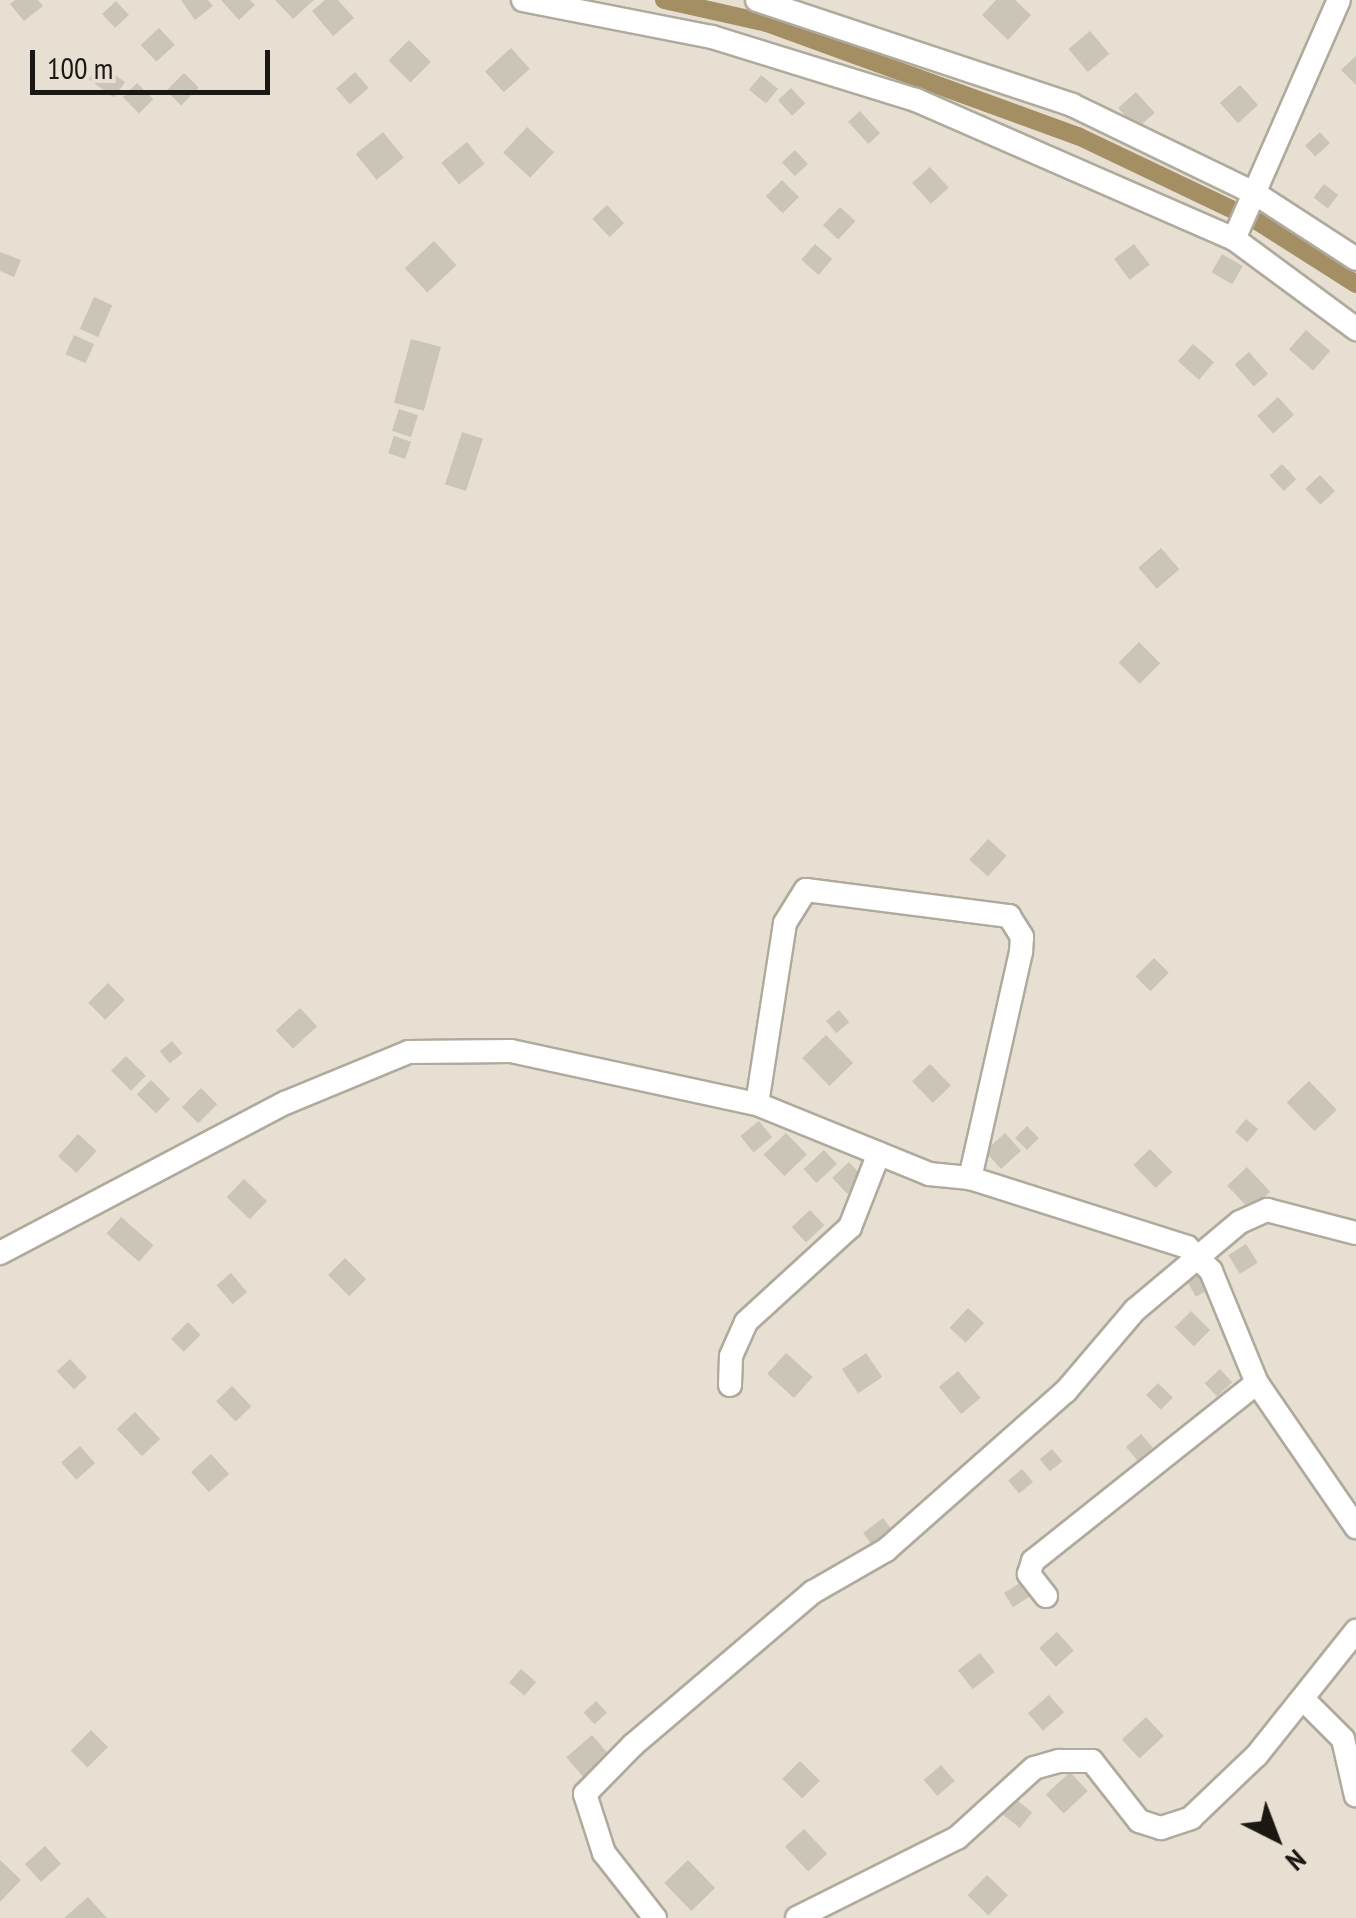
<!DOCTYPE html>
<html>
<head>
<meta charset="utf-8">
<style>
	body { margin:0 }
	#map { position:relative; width:1356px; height:1918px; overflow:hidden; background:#e7e0d2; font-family:"PT Sans Narrow",sans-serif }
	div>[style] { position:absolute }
	.canal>* { height:18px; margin:-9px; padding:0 9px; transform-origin:9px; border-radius:9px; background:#a48f64 }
	.building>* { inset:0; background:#cbc5b7; transform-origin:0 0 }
	.roads { filter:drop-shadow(2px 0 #b0aa9d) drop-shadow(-2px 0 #b0aa9d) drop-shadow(0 2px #b0aa9d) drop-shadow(0 -2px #b0aa9d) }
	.minor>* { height:22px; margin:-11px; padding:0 11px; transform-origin:11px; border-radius:11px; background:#fff }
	span { translate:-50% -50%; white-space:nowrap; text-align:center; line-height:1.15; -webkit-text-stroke:9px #e7e0d2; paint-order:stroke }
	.north { position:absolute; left:1226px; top:1788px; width:100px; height:100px; -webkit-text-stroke:8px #e7e0d2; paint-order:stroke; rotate:138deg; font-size:28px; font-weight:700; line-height:40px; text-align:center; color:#1b1813 }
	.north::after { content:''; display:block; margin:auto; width:35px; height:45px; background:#1b1813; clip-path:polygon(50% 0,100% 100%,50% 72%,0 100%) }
	.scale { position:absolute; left:30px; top:50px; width:240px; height:45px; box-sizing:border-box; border:5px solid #1b1813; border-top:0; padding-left:12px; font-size:30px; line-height:35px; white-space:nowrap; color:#1b1813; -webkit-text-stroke:8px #e7e0d2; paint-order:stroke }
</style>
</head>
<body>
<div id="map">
	<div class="canal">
		<i style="left:664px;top:0;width:106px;rotate:12.6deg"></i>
		<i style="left:767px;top:23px;width:331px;rotate:20deg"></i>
		<i style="left:1078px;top:136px;width:202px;rotate:25.5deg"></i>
		<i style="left:1260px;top:223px;width:114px;rotate:32.4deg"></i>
	</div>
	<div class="building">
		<i style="clip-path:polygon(15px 0,38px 0,43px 6px,24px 21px,10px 4px)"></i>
		<i style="clip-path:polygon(181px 0,208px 0,213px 6px,195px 20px)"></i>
		<i style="clip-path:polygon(221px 0,250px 0,255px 5px,239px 20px)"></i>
		<i style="clip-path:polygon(275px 0,314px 0,293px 19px)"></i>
		<i style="clip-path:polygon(325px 0,338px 0,354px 18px,333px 36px,312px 11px)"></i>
		<i style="clip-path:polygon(996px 0,1015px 0,1031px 15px,1008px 40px,982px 15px)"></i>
		<i style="left:116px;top:1px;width:19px;height:19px;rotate:47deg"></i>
		<i style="left:159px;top:28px;width:23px;height:25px;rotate:47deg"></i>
		<i style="left:1090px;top:31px;width:30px;height:28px;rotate:50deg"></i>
		<i style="left:409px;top:40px;width:31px;height:29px;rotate:45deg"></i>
		<i style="left:511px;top:48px;width:28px;height:35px;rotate:48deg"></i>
		<i style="clip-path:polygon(1356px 56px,1356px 85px,1341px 70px)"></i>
		<i style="left:100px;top:64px;width:31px;height:19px;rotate:36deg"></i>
		<i style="left:355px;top:72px;width:21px;height:25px;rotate:49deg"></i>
		<i style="left:184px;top:73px;width:21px;height:25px;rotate:45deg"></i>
		<i style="left:761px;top:75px;width:22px;height:19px;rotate:39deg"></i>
		<i style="left:137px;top:83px;width:23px;height:20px;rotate:45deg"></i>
		<i style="left:1240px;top:85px;width:27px;height:27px;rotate:48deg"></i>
		<i style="left:791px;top:88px;width:21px;height:18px;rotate:47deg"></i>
		<i style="left:1136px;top:92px;width:28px;height:24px;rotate:48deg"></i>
		<i style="left:860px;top:111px;width:30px;height:16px;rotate:48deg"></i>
		<i style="left:527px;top:127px;width:37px;height:35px;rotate:43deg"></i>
		<i style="left:383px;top:132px;width:33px;height:35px;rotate:51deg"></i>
		<i style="left:1320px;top:132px;width:15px;height:20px;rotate:48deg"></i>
		<i style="left:467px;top:142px;width:28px;height:33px;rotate:51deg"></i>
		<i style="left:795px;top:150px;width:19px;height:18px;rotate:47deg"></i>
		<i style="left:930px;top:167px;width:28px;height:24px;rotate:48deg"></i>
		<i style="left:782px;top:180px;width:24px;height:23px;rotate:45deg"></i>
		<i style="left:1324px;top:184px;width:18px;height:17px;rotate:38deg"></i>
		<i style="left:607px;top:205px;width:25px;height:20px;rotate:47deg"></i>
		<i style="left:840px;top:207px;width:21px;height:25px;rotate:43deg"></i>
		<i style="left:434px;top:241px;width:33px;height:40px;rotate:47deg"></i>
		<i style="left:815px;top:244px;width:23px;height:21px;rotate:41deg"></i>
		<i style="left:1134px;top:244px;width:26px;height:25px;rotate:53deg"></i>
		<i style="clip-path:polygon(0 252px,21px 260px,14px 277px,0 271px)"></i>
		<i style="left:1222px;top:254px;width:24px;height:21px;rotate:30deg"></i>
		<i style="left:94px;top:297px;width:20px;height:35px;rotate:24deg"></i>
		<i style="left:1306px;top:330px;width:32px;height:26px;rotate:41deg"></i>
		<i style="left:74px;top:335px;width:22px;height:21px;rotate:24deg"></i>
		<i style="left:411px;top:339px;width:31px;height:66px;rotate:15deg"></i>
		<i style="left:1193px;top:344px;width:28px;height:23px;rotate:41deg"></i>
		<i style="left:1249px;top:352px;width:29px;height:19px;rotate:49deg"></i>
		<i style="left:1278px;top:397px;width:24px;height:28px;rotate:48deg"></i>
		<i style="left:399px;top:409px;width:20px;height:23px;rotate:18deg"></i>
		<i style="left:462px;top:432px;width:22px;height:55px;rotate:18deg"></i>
		<i style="left:394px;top:436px;width:18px;height:18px;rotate:19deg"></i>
		<i style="left:1282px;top:464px;width:21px;height:17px;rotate:47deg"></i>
		<i style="left:1320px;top:475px;width:22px;height:20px;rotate:47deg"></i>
		<i style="left:1161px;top:548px;width:28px;height:30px;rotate:49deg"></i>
		<i style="left:1139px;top:642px;width:30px;height:29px;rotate:45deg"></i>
		<i style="left:988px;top:839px;width:25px;height:28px;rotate:42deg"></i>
		<i style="left:1154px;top:958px;width:21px;height:26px;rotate:45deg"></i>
		<i style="left:108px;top:983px;width:24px;height:28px;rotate:45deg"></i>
		<i style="left:300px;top:1008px;width:25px;height:33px;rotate:47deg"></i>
		<i style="left:839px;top:1010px;width:16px;height:17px;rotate:50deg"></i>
		<i style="left:826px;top:1035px;width:39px;height:33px;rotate:46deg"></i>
		<i style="left:172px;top:1041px;width:16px;height:16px;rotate:50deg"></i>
		<i style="left:126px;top:1056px;width:28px;height:21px;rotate:45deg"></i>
		<i style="left:930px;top:1064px;width:30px;height:25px;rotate:46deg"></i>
		<i style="left:151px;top:1080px;width:27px;height:20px;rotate:45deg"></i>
		<i style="left:1309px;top:1081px;width:40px;height:31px;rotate:46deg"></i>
		<i style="left:201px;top:1088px;width:23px;height:27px;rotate:45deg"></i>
		<i style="left:1246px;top:1119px;width:16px;height:17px;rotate:40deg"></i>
		<i style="left:759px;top:1121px;width:21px;height:24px;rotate:51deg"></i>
		<i style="left:1027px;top:1126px;width:17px;height:17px;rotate:45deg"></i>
		<i style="left:786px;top:1133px;width:30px;height:31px;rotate:46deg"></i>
		<i style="left:1005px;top:1133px;width:24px;height:27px;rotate:48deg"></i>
		<i style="left:78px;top:1134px;width:25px;height:30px;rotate:42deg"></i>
		<i style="left:1150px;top:1149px;width:32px;height:23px;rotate:46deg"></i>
		<i style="left:824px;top:1150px;width:19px;height:28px;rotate:47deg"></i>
		<i style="left:849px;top:1162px;width:22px;height:23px;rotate:47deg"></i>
		<i style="left:1247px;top:1167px;width:34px;height:27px;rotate:47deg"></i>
		<i style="left:244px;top:1179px;width:32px;height:25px;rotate:44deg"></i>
		<i style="left:810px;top:1210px;width:21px;height:25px;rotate:47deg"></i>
		<i style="left:121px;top:1217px;width:43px;height:22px;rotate:41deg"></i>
		<i style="left:1246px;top:1244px;width:22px;height:21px;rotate:58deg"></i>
		<i style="left:345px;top:1258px;width:30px;height:24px;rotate:45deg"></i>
		<i style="left:1197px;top:1272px;width:21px;height:13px;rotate:61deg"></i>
		<i style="left:231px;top:1273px;width:25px;height:19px;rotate:50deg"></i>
		<i style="left:968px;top:1308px;width:22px;height:27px;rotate:43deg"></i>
		<i style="left:1191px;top:1311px;width:27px;height:23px;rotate:45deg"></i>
		<i style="left:188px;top:1322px;width:18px;height:24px;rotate:45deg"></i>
		<i style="left:786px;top:1353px;width:36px;height:28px;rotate:42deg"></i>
		<i style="left:866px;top:1353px;width:29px;height:29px;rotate:56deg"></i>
		<i style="left:70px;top:1359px;width:25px;height:18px;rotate:47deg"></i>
		<i style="left:1220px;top:1369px;width:18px;height:21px;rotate:47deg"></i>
		<i style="left:958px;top:1371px;width:35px;height:25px;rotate:50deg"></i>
		<i style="left:1158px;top:1383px;width:21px;height:17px;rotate:45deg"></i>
		<i style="left:232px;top:1386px;width:28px;height:22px;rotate:46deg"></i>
		<i style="left:135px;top:1412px;width:37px;height:25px;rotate:47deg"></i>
		<i style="left:1141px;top:1434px;width:18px;height:20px;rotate:49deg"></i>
		<i style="left:80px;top:1446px;width:23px;height:25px;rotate:49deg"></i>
		<i style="left:1052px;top:1449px;width:16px;height:16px;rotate:50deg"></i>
		<i style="left:211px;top:1454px;width:27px;height:27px;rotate:48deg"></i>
		<i style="left:1022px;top:1469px;width:17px;height:18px;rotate:50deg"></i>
		<i style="left:883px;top:1518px;width:20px;height:25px;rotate:53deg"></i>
		<i style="left:1024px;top:1580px;width:17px;height:24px;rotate:57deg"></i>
		<i style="left:1057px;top:1632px;width:25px;height:24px;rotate:48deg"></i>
		<i style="left:980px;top:1653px;width:24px;height:28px;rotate:52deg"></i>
		<i style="left:521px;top:1669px;width:20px;height:18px;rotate:41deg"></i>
		<i style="left:1049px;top:1695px;width:23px;height:28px;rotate:49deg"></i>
		<i style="left:596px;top:1701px;width:16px;height:17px;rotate:47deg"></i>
		<i style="left:1146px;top:1717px;width:26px;height:33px;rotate:47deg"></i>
		<i style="left:91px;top:1730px;width:24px;height:29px;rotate:45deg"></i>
		<i style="left:592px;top:1735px;width:29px;height:34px;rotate:49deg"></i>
		<i style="left:800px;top:1761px;width:28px;height:25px;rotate:45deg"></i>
		<i style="left:941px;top:1765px;width:21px;height:23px;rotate:49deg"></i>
		<i style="left:1070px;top:1772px;width:26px;height:33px;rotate:47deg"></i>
		<i style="left:1014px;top:1798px;width:23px;height:20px;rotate:38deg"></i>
		<i style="left:804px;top:1829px;width:34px;height:26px;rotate:47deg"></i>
		<i style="left:45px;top:1846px;width:24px;height:27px;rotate:48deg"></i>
		<i style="clip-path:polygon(0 1860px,21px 1880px,0 1902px)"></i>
		<i style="left:688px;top:1860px;width:39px;height:33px;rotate:46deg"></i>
		<i style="left:987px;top:1875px;width:29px;height:28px;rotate:44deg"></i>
		<i style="clip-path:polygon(88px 1897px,107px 1918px,64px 1918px)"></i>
	</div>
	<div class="roads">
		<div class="minor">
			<i style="left:523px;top:0;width:193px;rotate:11.1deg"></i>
			<i style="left:712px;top:37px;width:214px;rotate:17.2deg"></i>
			<i style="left:916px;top:100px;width:347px;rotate:23.6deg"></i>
			<i style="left:1234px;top:239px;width:152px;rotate:36.4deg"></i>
			<i style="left:757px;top:0;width:332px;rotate:18.4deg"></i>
			<i style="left:1072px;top:105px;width:204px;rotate:25.8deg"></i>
			<i style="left:1256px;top:194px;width:119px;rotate:33deg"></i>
			<i style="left:1234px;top:239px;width:261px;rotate:-66.3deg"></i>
			<i style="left:757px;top:1104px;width:183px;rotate:-81.2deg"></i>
			<i style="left:785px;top:923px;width:39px;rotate:-58deg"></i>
			<i style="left:806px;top:890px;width:205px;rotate:7.3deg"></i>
			<i style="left:1009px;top:916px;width:25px;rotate:58deg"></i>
			<i style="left:1022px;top:937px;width:15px;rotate:94deg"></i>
			<i style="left:1021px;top:952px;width:232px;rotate:102.7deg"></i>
			<i style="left:0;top:1253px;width:322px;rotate:-27.8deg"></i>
			<i style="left:285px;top:1103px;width:134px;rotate:-22.4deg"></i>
			<i style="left:409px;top:1052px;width:102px;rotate:-0.6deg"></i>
			<i style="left:511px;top:1051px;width:252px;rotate:12.2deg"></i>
			<i style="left:757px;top:1104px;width:186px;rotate:22.1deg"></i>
			<i style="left:929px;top:1174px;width:41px;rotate:5.6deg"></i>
			<i style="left:970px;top:1178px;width:228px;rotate:17.6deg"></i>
			<i style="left:1187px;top:1247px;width:34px;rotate:45deg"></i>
			<i style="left:1211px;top:1271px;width:121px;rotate:67.7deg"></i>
			<i style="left:1257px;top:1383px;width:175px;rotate:55.5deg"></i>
			<i style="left:730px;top:1385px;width:29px;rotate:-88deg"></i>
			<i style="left:731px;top:1356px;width:37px;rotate:-66deg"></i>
			<i style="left:746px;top:1322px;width:141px;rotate:-42.4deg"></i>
			<i style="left:850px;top:1227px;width:79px;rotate:-68.6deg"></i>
			<i style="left:1046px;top:1596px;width:28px;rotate:-128deg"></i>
			<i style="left:1029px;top:1574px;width:14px;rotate:-73deg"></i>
			<i style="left:1033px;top:1561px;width:286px;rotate:-38.5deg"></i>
			<i style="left:1304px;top:1700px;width:55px;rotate:45deg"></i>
			<i style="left:1343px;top:1739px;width:58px;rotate:77.2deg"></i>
			<i style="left:655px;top:1918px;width:83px;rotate:-128.1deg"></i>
			<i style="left:604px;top:1853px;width:62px;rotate:-107.9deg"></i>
			<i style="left:585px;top:1794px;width:69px;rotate:-45.6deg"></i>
			<i style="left:633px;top:1745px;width:236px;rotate:-40.4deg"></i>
			<i style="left:813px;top:1592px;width:84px;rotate:-29.9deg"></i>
			<i style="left:886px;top:1550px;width:240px;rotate:-41.5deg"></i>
			<i style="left:1066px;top:1391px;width:106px;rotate:-49.6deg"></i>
			<i style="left:1135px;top:1310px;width:137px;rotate:-40deg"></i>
			<i style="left:1240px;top:1222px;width:30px;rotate:-24deg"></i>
			<i style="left:1267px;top:1210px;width:92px;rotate:14.5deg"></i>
			<i style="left:797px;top:1918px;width:179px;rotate:-26.6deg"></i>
			<i style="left:957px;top:1838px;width:104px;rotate:-42.3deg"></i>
			<i style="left:1034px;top:1768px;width:26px;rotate:-16deg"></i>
			<i style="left:1059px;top:1761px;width:33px"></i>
			<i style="left:1092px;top:1761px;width:76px;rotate:51.9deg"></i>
			<i style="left:1139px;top:1821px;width:23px;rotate:18deg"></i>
			<i style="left:1161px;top:1828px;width:32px;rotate:-18deg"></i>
			<i style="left:1191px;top:1818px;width:91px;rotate:-43.7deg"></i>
			<i style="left:1257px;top:1755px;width:159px;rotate:-51.4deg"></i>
		</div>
	</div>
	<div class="north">N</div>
	<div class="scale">100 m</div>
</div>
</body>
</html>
